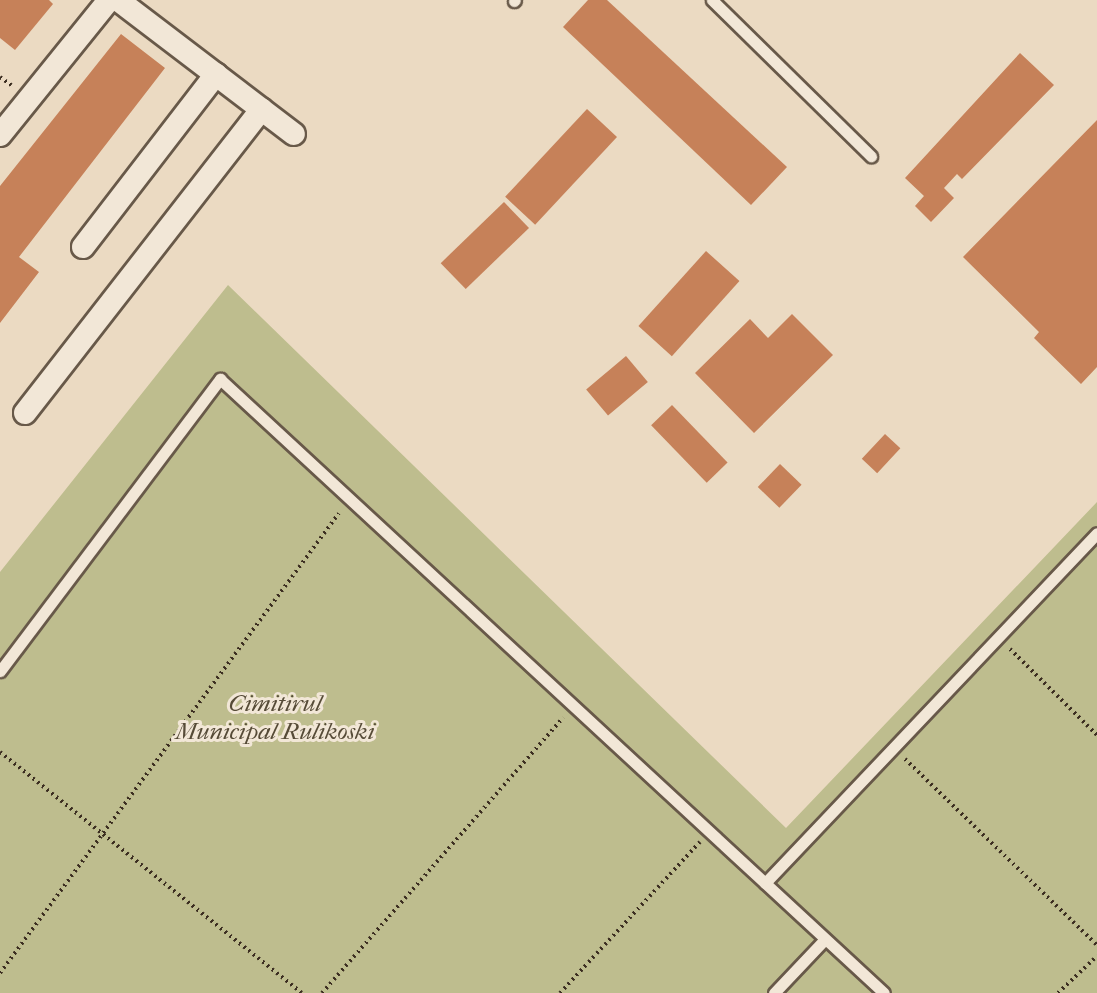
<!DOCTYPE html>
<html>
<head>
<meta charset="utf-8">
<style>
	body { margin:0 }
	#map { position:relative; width:1097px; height:993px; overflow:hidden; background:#ebdac2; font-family:"IM FELL French Canon",serif }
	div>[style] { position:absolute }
	.green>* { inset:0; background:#bebd8e }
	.building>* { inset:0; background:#c68159; transform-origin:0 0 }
	.path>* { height:4px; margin-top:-2px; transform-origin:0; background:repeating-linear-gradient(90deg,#3c2e21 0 2px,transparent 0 6px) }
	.roads { filter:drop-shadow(2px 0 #685949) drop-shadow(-2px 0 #685949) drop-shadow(0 2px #685949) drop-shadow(0 -2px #685949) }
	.service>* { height:11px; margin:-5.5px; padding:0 5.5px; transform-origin:5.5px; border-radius:5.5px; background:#f2e7d7 }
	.minor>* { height:22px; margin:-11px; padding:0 11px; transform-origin:11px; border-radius:11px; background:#f2e7d7 }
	span { translate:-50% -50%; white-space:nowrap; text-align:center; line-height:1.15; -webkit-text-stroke:6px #f2e7d7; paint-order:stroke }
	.park-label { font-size:24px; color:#564b37; font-style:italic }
</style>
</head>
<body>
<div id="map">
	<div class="green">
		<i style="clip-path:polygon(228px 285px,786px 828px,1097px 502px,1097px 993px,0 993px,0 572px)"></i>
	</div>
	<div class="building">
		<i style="clip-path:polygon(0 0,49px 0,53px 4px,15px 50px,0 38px)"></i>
		<i style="clip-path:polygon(588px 0,607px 0,787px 167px,751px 205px,563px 27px)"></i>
		<i style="clip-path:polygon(121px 34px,165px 68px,19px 257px,39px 272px,0 323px,0 186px)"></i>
		<i style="clip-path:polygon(1020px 53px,1054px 85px,962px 179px,957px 174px,944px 188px,954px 198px,931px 222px,915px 206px,924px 196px,905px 178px)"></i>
		<i style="left:587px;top:109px;width:41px;height:120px;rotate:43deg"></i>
		<i style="clip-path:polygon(1097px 120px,1097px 367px,1081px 384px,1034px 338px,1039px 332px,963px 257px)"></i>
		<i style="left:504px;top:202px;width:36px;height:88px;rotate:46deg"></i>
		<i style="left:706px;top:251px;width:45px;height:101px;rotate:42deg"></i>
		<i style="clip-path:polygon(792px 314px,833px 355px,754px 433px,695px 373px,750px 319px,768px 338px)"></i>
		<i style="left:626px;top:356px;width:34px;height:52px;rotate:50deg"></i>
		<i style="left:672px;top:405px;width:80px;height:29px;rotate:46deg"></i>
		<i style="left:885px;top:434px;width:21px;height:34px;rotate:43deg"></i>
		<i style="left:780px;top:464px;width:30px;height:32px;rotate:44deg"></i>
	</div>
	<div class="path">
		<i style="left:0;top:77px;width:14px;rotate:36deg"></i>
		<i style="left:1010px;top:649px;width:122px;rotate:44.7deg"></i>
		<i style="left:0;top:752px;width:386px;rotate:38.6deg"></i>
		<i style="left:905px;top:759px;width:267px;rotate:44.1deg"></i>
		<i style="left:0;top:973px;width:571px;rotate:-53.61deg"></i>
		<i style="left:322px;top:993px;width:366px;rotate:-48.8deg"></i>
		<i style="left:560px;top:993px;width:206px;rotate:-47.2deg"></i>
		<i style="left:1058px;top:993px;width:54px;rotate:-43.5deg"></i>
	</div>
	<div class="roads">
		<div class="service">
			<i style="left:712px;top:0;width:223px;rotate:44.5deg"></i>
			<i style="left:514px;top:1px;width:1px;rotate:-45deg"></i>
			<i style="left:0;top:671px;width:366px;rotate:-53deg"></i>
			<i style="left:220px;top:379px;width:904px;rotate:42.76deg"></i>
			<i style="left:765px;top:883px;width:482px;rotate:-46.5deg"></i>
			<i style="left:774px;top:993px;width:74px;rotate:-46.6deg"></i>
		</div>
		<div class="minor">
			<i style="left:118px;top:0;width:221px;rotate:37.3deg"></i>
			<i style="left:0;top:135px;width:174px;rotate:-51.1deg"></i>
			<i style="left:83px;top:247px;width:218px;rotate:-52.4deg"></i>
			<i style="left:25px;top:413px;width:385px;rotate:-52.1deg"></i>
		</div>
	</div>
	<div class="park-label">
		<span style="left:275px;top:718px">Cimitirul<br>Municipal Rulikoski</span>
	</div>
</div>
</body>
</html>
